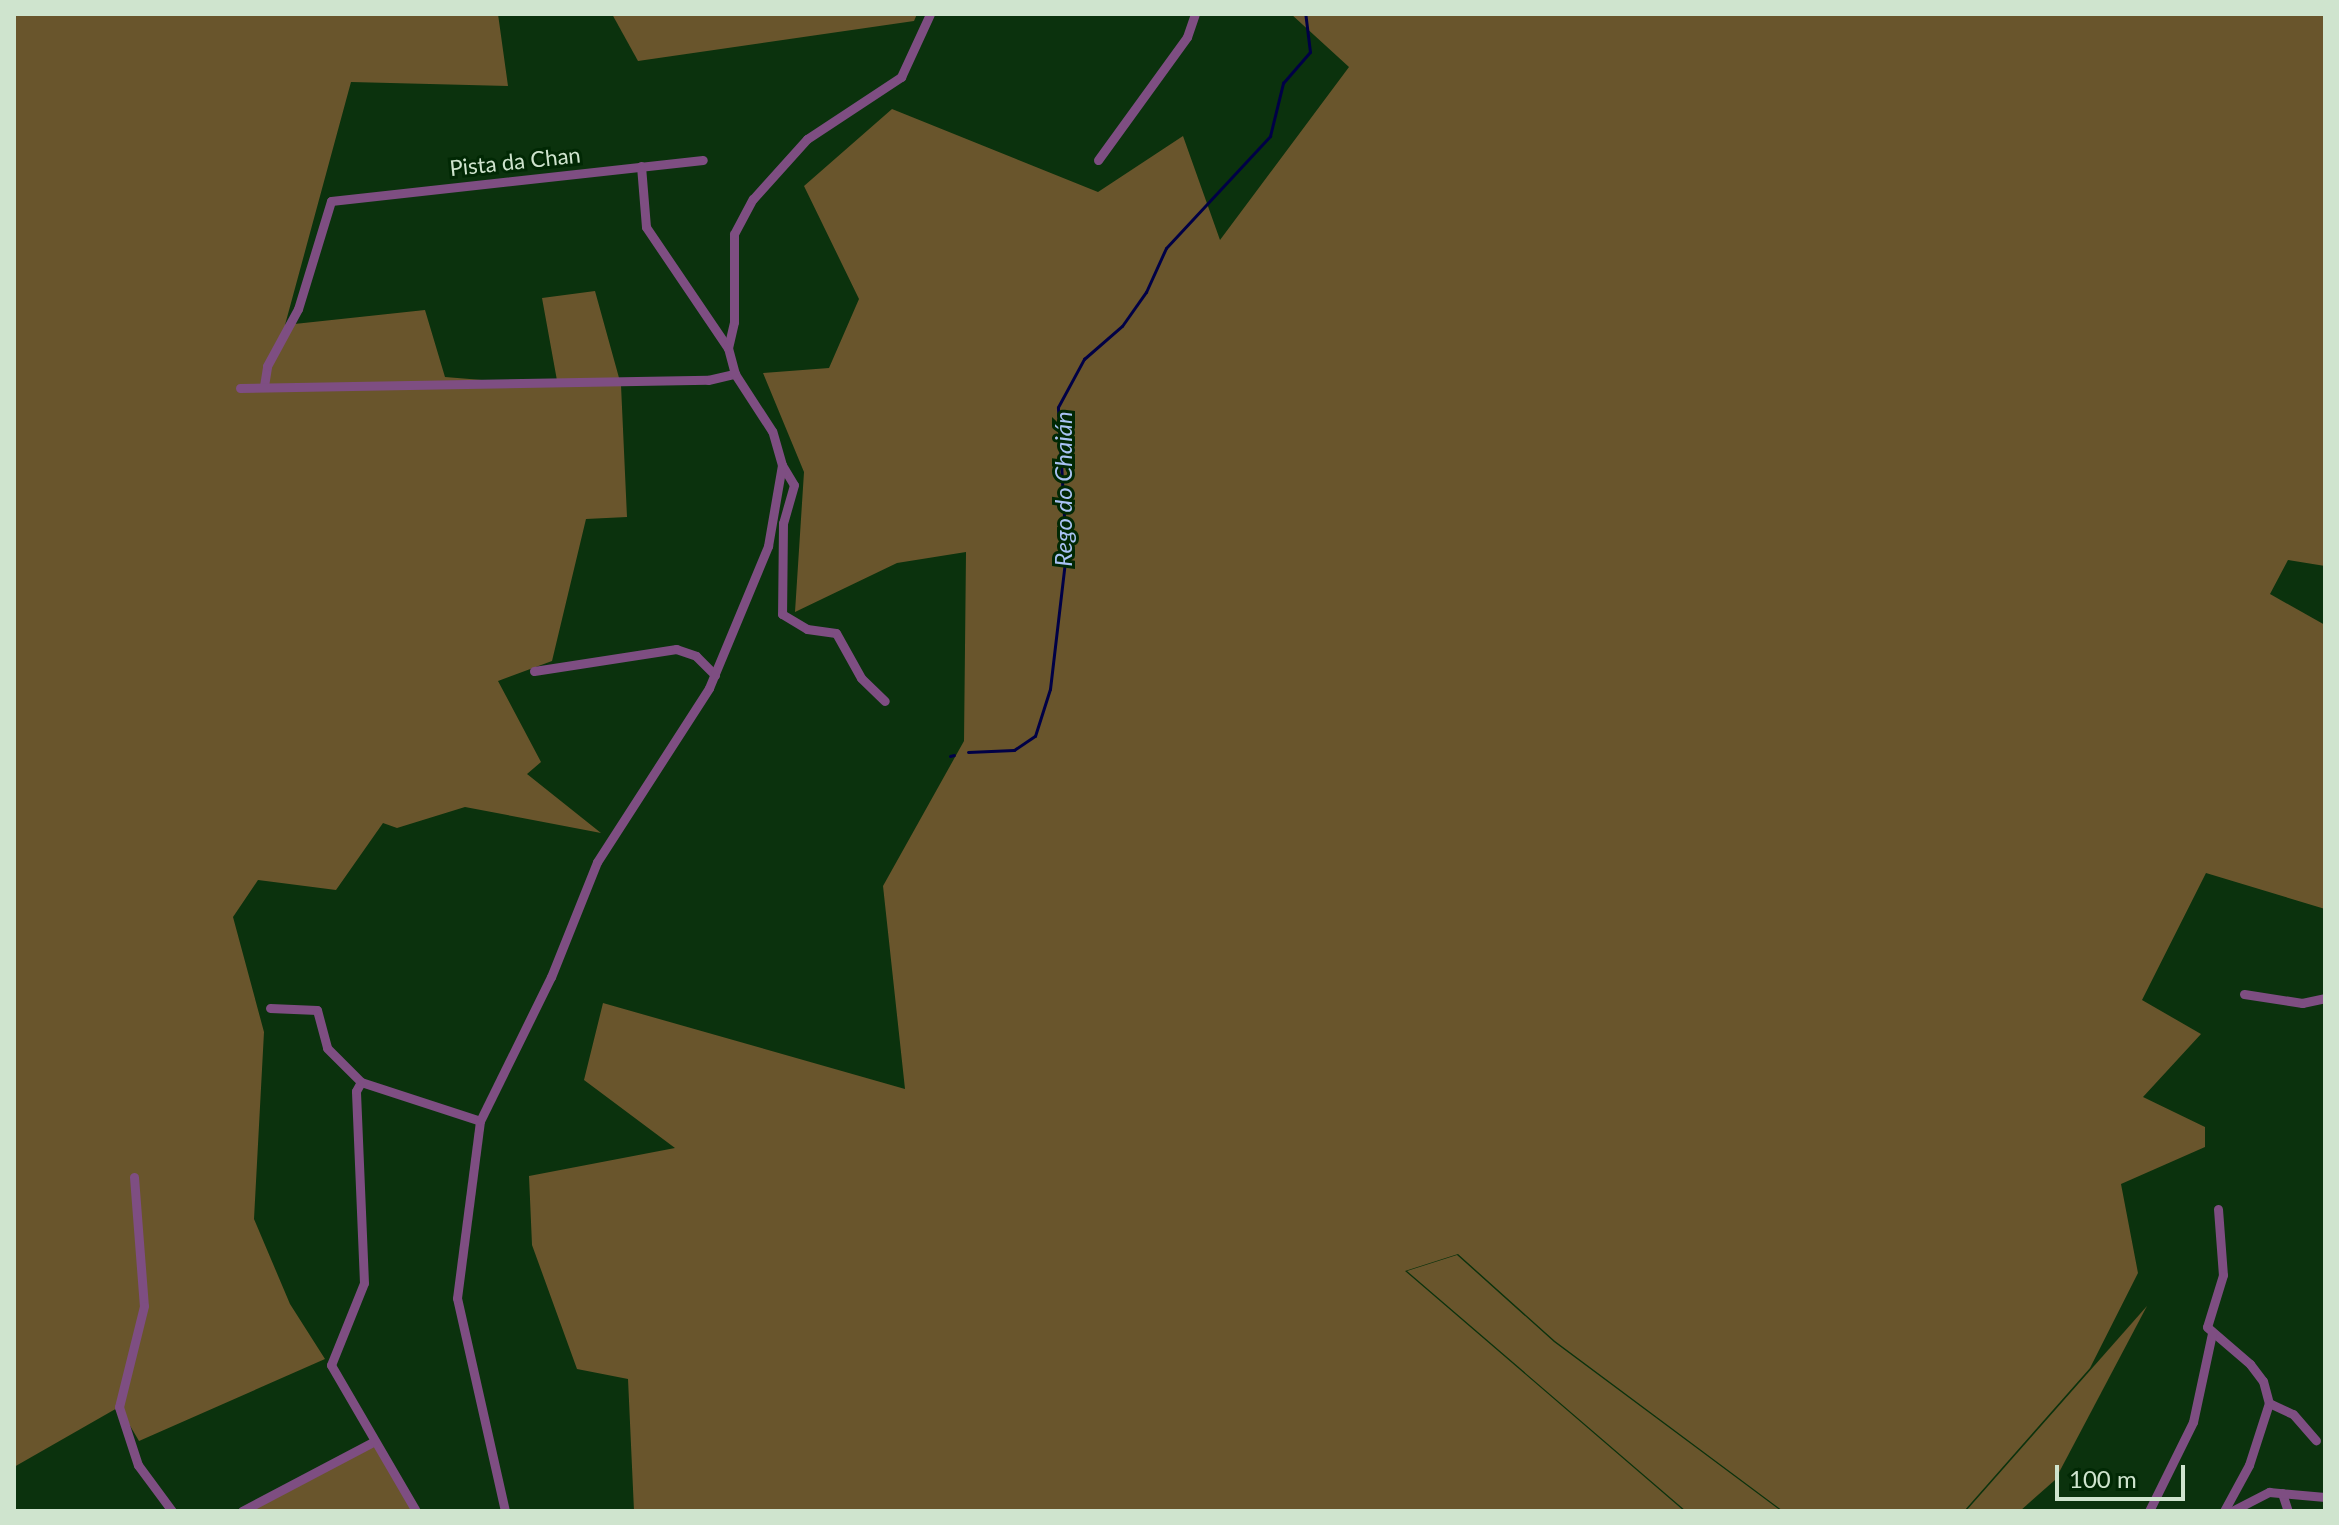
<!DOCTYPE html>
<html>
<head>
<meta charset="utf-8">
<style>
	body { margin:0 }
	#map { position:relative; width:2339px; height:1525px; overflow:hidden; background:#0b320d; font-family:Lato,sans-serif }
	div>[style] { position:absolute }
	.forest>* { inset:0; background:#69552c }
	.stream>* { height:3px; margin:-1.5px; padding:0 1.5px; transform-origin:1.5px; border-radius:1.5px; background:#000046 }
	.minor>* { height:9px; margin:-4.5px; padding:0 4.5px; transform-origin:4.5px; border-radius:4.5px; background:#7e4e82 }
	span { translate:-50% -50%; white-space:nowrap; text-align:center; line-height:1.15; -webkit-text-stroke:6px #012804; paint-order:stroke }
	.street-label { font-size:22px; color:#cfe4ce }
	.water-label { font-size:24px; color:#a9c2f4; font-style:italic }
	.frame { position:absolute; inset:0; border:16px solid #cfe4ce; pointer-events:none }
	.scale { position:absolute; left:2055px; top:1465px; width:130px; height:36px; box-sizing:border-box; border:4px solid #cfe4ce; border-top:0; padding-left:10px; font-size:24px; line-height:28px; white-space:nowrap; color:#cfe4ce; -webkit-text-stroke:6px #012804; paint-order:stroke }
</style>
</head>
<body>
<div id="map">
	<div class="forest">
		<i style="clip-path:polygon(14px 14px,498px 14px,508px 86px,351px 82px,285px 325px,425px 310px,445px 377px,558px 386px,542px 298px,595px 291px,621px 385px,627px 517px,586px 519px,552px 661px,498px 681px,541px 762px,527px 774px,601px 833px,465px 807px,397px 828px,383px 823px,336px 890px,258px 880px,233px 917px,264px 1032px,254px 1219px,290px 1304px,325px 1359px,139px 1441px,119px 1407px,14px 1467px)"></i>
		<i style="clip-path:polygon(612px 14px,917px 14px,914px 21px,638px 61px)"></i>
		<i style="clip-path:polygon(1291px 14px,2325px 14px,2325px 566px,2288px 560px,2270px 594px,2325px 625px,2325px 909px,2206px 873px,2142px 1000px,2201px 1034px,2143px 1097px,2205px 1127px,2205px 1147px,2121px 1184px,2138px 1273px,2090px 1368px,1964px 1511px,1783px 1511px,1555px 1341px,1458px 1254px,1405px 1271px,1684px 1511px,634px 1511px,628px 1379px,577px 1369px,532px 1245px,529px 1176px,675px 1148px,584px 1080px,603px 1003px,905px 1089px,883px 886px,964px 741px,966px 552px,897px 563px,795px 612px,804px 472px,763px 373px,829px 368px,859px 299px,804px 186px,892px 109px,1098px 192px,1183px 136px,1220px 240px,1349px 67px)"></i>
		<i style="clip-path:polygon(1457px 1255px,1554px 1342px,1781px 1511px,1686px 1511px,1407px 1271px)"></i>
		<i style="clip-path:polygon(2147px 1306px,2055px 1480px,2020px 1511px,1966px 1511px)"></i>
		<i style="clip-path:polygon(373px 1442px,417px 1511px,242px 1511px)"></i>
	</div>
	<div class="stream">
		<i style="left:968px;top:752px;width:46px;rotate:-2.5deg"></i>
		<i style="left:1014px;top:750px;width:25px;rotate:-34deg"></i>
		<i style="left:1035px;top:736px;width:49px;rotate:-72.3deg"></i>
		<i style="left:1050px;top:689px;width:138px;rotate:-83.3deg"></i>
		<i style="left:1066px;top:552px;width:145px;rotate:-93.2deg"></i>
		<i style="left:1058px;top:407px;width:55px;rotate:-61.6deg"></i>
		<i style="left:1084px;top:359px;width:50px;rotate:-41deg"></i>
		<i style="left:1122px;top:326px;width:42px;rotate:-54.8deg"></i>
		<i style="left:1146px;top:292px;width:48px;rotate:-65.6deg"></i>
		<i style="left:1166px;top:248px;width:153px;rotate:-47.1deg"></i>
		<i style="left:1270px;top:136px;width:55px;rotate:-76.2deg"></i>
		<i style="left:1283px;top:83px;width:41px;rotate:-48.9deg"></i>
		<i style="left:1310px;top:52px;width:38px;rotate:-97deg"></i>
		<i style="left:950px;top:756px;width:4px;rotate:-14deg"></i>
	</div>
	<div class="minor">
		<i style="left:1098px;top:160px;width:152px;rotate:-54.1deg"></i>
		<i style="left:1187px;top:37px;width:24px;rotate:-71deg"></i>
		<i style="left:641px;top:166px;width:61px;rotate:85.3deg"></i>
		<i style="left:646px;top:227px;width:146px;rotate:55.9deg"></i>
		<i style="left:264px;top:386px;width:20px;rotate:-81deg"></i>
		<i style="left:267px;top:366px;width:65px;rotate:-61.5deg"></i>
		<i style="left:298px;top:309px;width:113px;rotate:-73deg"></i>
		<i style="left:331px;top:201px;width:374px;rotate:-6.3deg"></i>
		<i style="left:240px;top:388px;width:468px;rotate:-1deg"></i>
		<i style="left:708px;top:380px;width:28px;rotate:-13deg"></i>
		<i style="left:782px;top:465px;width:23px;rotate:59deg"></i>
		<i style="left:794px;top:485px;width:40px;rotate:106deg"></i>
		<i style="left:783px;top:523px;width:91px;rotate:90.6deg"></i>
		<i style="left:782px;top:614px;width:29px;rotate:31deg"></i>
		<i style="left:807px;top:629px;width:29px;rotate:8deg"></i>
		<i style="left:836px;top:633px;width:51px;rotate:60.9deg"></i>
		<i style="left:861px;top:678px;width:33px;rotate:44deg"></i>
		<i style="left:534px;top:671px;width:144px;rotate:-8.8deg"></i>
		<i style="left:676px;top:649px;width:21px;rotate:19deg"></i>
		<i style="left:696px;top:656px;width:27px;rotate:45deg"></i>
		<i style="left:2244px;top:994px;width:59px;rotate:8.8deg"></i>
		<i style="left:2302px;top:1003px;width:24px;rotate:-12deg"></i>
		<i style="left:270px;top:1008px;width:47px;rotate:2.4deg"></i>
		<i style="left:317px;top:1010px;width:39px;rotate:75deg"></i>
		<i style="left:327px;top:1048px;width:48px;rotate:45deg"></i>
		<i style="left:134px;top:1177px;width:129px;rotate:85.6deg"></i>
		<i style="left:144px;top:1306px;width:104px;rotate:103.9deg"></i>
		<i style="left:119px;top:1407px;width:61px;rotate:71.9deg"></i>
		<i style="left:138px;top:1465px;width:57px;rotate:53.5deg"></i>
		<i style="left:2218px;top:1209px;width:66px;rotate:85.7deg"></i>
		<i style="left:2223px;top:1275px;width:54px;rotate:107.1deg"></i>
		<i style="left:2207px;top:1327px;width:57px;rotate:40.7deg"></i>
		<i style="left:2250px;top:1364px;width:21px;rotate:53deg"></i>
		<i style="left:2263px;top:1381px;width:23px;rotate:75deg"></i>
		<i style="left:2269px;top:1403px;width:65px;rotate:107.9deg"></i>
		<i style="left:2249px;top:1465px;width:52px;rotate:118.5deg"></i>
		<i style="left:2269px;top:1403px;width:26px;rotate:25deg"></i>
		<i style="left:2293px;top:1414px;width:35px;rotate:49deg"></i>
		<i style="left:2282px;top:1493px;width:19px;rotate:72deg"></i>
		<i style="left:242px;top:1511px;width:148px;rotate:-27.8deg"></i>
		<i style="left:416px;top:1511px;width:169px;rotate:-120.2deg"></i>
		<i style="left:331px;top:1365px;width:88px;rotate:-68.1deg"></i>
		<i style="left:364px;top:1283px;width:192px;rotate:-92.4deg"></i>
		<i style="left:356px;top:1091px;width:10px;rotate:-61deg"></i>
		<i style="left:361px;top:1082px;width:125px;rotate:18.1deg"></i>
		<i style="left:505px;top:1511px;width:218px;rotate:-102.7deg"></i>
		<i style="left:457px;top:1298px;width:178px;rotate:-82.6deg"></i>
		<i style="left:480px;top:1121px;width:161px;rotate:-63.8deg"></i>
		<i style="left:551px;top:977px;width:124px;rotate:-68.2deg"></i>
		<i style="left:597px;top:862px;width:207px;rotate:-57.2deg"></i>
		<i style="left:709px;top:688px;width:154px;rotate:-67.4deg"></i>
		<i style="left:768px;top:546px;width:82px;rotate:-80.2deg"></i>
		<i style="left:782px;top:465px;width:35px;rotate:-106deg"></i>
		<i style="left:772px;top:431px;width:68px;rotate:-123deg"></i>
		<i style="left:735px;top:374px;width:27px;rotate:-105deg"></i>
		<i style="left:728px;top:348px;width:27px;rotate:-77deg"></i>
		<i style="left:734px;top:322px;width:88px;rotate:-90deg"></i>
		<i style="left:734px;top:234px;width:40px;rotate:-62deg"></i>
		<i style="left:753px;top:199px;width:81px;rotate:-48deg"></i>
		<i style="left:807px;top:139px;width:113px;rotate:-33.4deg"></i>
		<i style="left:901px;top:77px;width:69px;rotate:-65.3deg"></i>
		<i style="left:2149px;top:1511px;width:99px;rotate:-63.7deg"></i>
		<i style="left:2193px;top:1422px;width:91px;rotate:-77.9deg"></i>
		<i style="left:2232px;top:1511px;width:42px;rotate:-27.2deg"></i>
		<i style="left:2269px;top:1492px;width:56px;rotate:5.1deg"></i>
	</div>
	<div class="street-label">
		<span style="left:515px;top:161px;rotate:-6deg">Pista da Chan</span>
	</div>
	<div class="water-label">
		<span style="left:1063px;top:489px;rotate:-90deg">Rego do Chaián</span>
	</div>
	<div class="frame"></div>
	<div class="scale">100 m</div>
</div>
</body>
</html>
